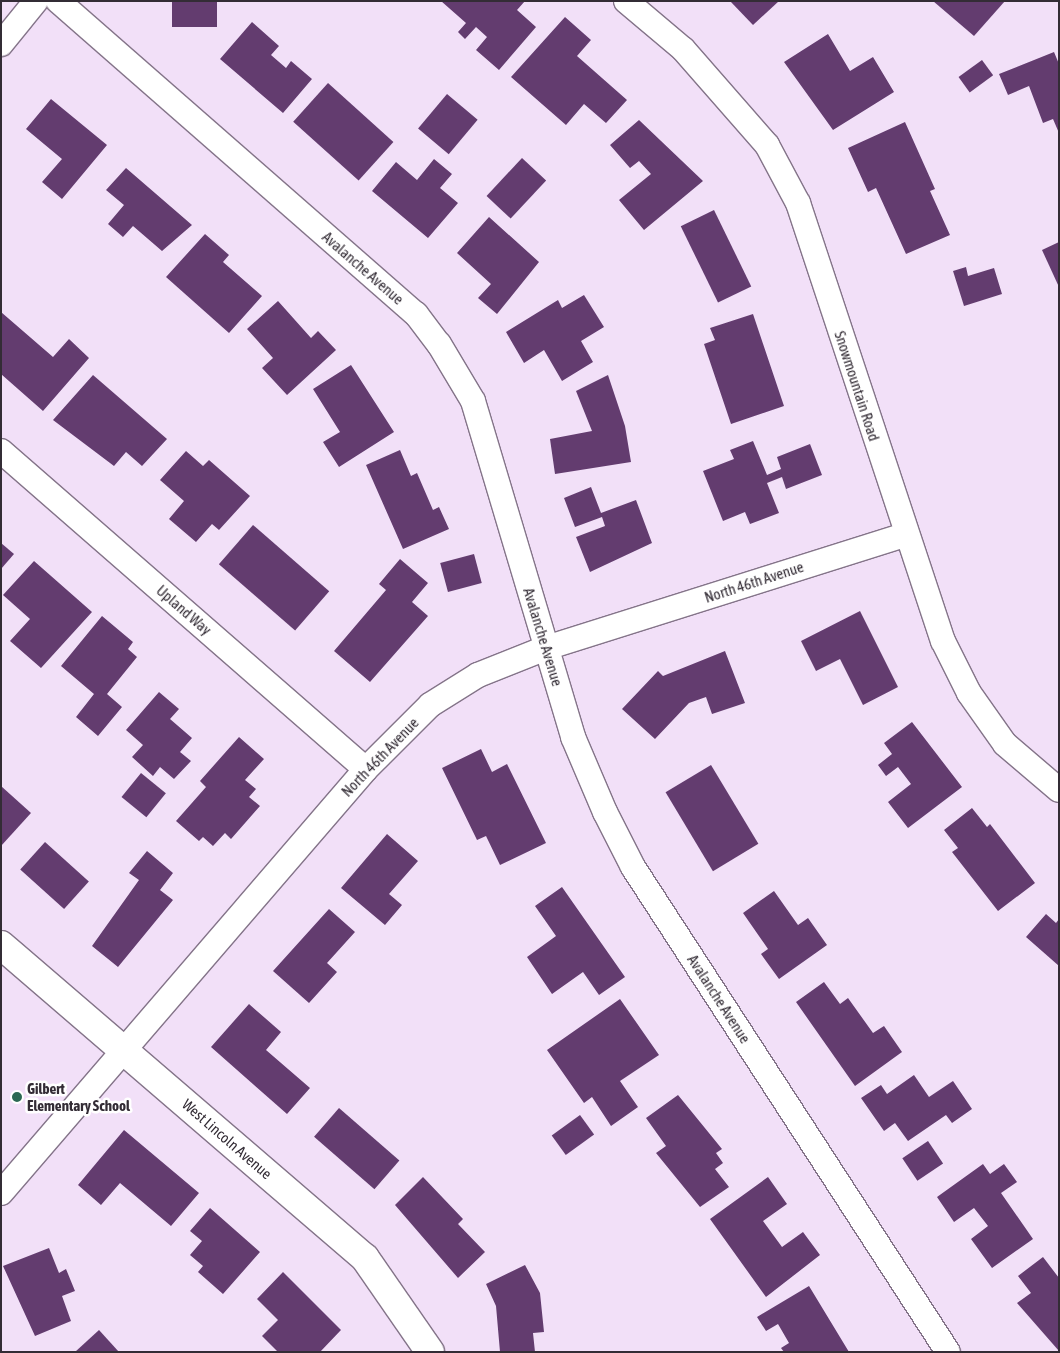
<!DOCTYPE html>
<html>
<head>
<meta charset="utf-8">
<style>
	body { margin:0 }
	#map { position:relative; width:1060px; height:1353px; overflow:hidden; background:#f2e0f8; font-family:"Asap Condensed",sans-serif }
	div>[style] { position:absolute }
	.building>* { inset:0; background:#633c6f; transform-origin:0 0 }
	.roads { filter:drop-shadow(1px 0 #847489) drop-shadow(-1px 0 #847489) drop-shadow(0 1px #847489) drop-shadow(0 -1px #847489) }
	.street>* { height:24px; margin:-12px; padding:0 12px; transform-origin:12px; border-radius:12px; background:#fff }
	.secondary>* { height:28px; margin:-14px; padding:0 14px; transform-origin:14px; border-radius:14px; background:#fff }
	.dots>* { width:14px; height:14px; translate:-50% -50%; box-sizing:border-box; border:2px solid #fff; border-radius:50% }
	span { translate:-50% -50%; white-space:nowrap; text-align:center; line-height:1.15; -webkit-text-stroke:5px #fff; paint-order:stroke }
	.street-label { font-size:15px; color:#332c35 }
	.poi-label { font-size:15px; color:#332c35; font-weight:700 }
	.left { translate:0 -50%; text-align:left }
	.frame { position:absolute; inset:0; border:2px solid #332c35; pointer-events:none }
</style>
</head>
<body>
<div id="map">
	<div class="building">
		<i style="left:172px;top:1px;width:45px;height:26px"></i>
		<i style="clip-path:polygon(441px 1px,525px 1px,517px 10px,536px 27px,499px 70px,476px 50px,487px 37px,476px 27px,465px 39px,458px 32px,466px 23px)"></i>
		<i style="clip-path:polygon(730px 1px,779px 1px,753px 25px)"></i>
		<i style="clip-path:polygon(933px 1px,1005px 1px,974px 36px)"></i>
		<i style="clip-path:polygon(565px 17px,591px 40px,577px 56px,627px 100px,606px 123px,584px 104px,566px 125px,511px 77px)"></i>
		<i style="clip-path:polygon(252px 22px,279px 46px,271px 55px,286px 68px,291px 61px,312px 79px,283px 113px,220px 59px)"></i>
		<i style="clip-path:polygon(828px 34px,850px 71px,873px 57px,894px 92px,833px 130px,784px 62px)"></i>
		<i style="clip-path:polygon(1054px 52px,1059px 64px,1059px 133px,1053px 119px,1043px 123px,1029px 86px,1008px 95px,999px 74px)"></i>
		<i style="left:982px;top:60px;width:19px;height:29px;rotate:54deg"></i>
		<i style="left:328px;top:83px;width:88px;height:52px;rotate:42deg"></i>
		<i style="left:447px;top:94px;width:40px;height:45px;rotate:40deg"></i>
		<i style="clip-path:polygon(51px 99px,107px 145px,62px 199px,42px 182px,62px 159px,26px 129px)"></i>
		<i style="clip-path:polygon(639px 120px,703px 181px,644px 230px,619px 200px,651px 174px,639px 161px,630px 168px,610px 145px)"></i>
		<i style="clip-path:polygon(905px 122px,935px 189px,930px 191px,950px 235px,906px 254px,876px 188px,868px 192px,848px 148px)"></i>
		<i style="left:522px;top:158px;width:33px;height:52px;rotate:43deg"></i>
		<i style="clip-path:polygon(434px 159px,452px 174px,440px 188px,458px 203px,428px 238px,372px 191px,396px 162px,417px 180px)"></i>
		<i style="clip-path:polygon(126px 168px,192px 225px,162px 251px,133px 226px,123px 237px,108px 224px,124px 205px,106px 190px)"></i>
		<i style="left:714px;top:210px;width:85px;height:37px;rotate:64deg"></i>
		<i style="clip-path:polygon(489px 217px,539px 262px,497px 314px,478px 298px,491px 284px,457px 253px)"></i>
		<i style="clip-path:polygon(205px 234px,229px 255px,223px 262px,262px 296px,229px 333px,166px 277px)"></i>
		<i style="clip-path:polygon(1059px 242px,1059px 287px,1042px 250px)"></i>
		<i style="clip-path:polygon(966px 267px,968px 276px,994px 268px,1002px 294px,964px 306px,953px 271px)"></i>
		<i style="clip-path:polygon(584px 295px,604px 327px,581px 341px,593px 362px,562px 381px,544px 350px,524px 363px,506px 332px,558px 300px,562px 308px)"></i>
		<i style="clip-path:polygon(278px 301px,311px 338px,318px 331px,336px 350px,287px 395px,262px 368px,273px 358px,247px 329px)"></i>
		<i style="clip-path:polygon(1px 312px,53px 357px,69px 339px,89px 358px,43px 411px,1px 374px)"></i>
		<i style="clip-path:polygon(753px 314px,784px 406px,731px 424px,704px 344px,715px 340px,710px 328px)"></i>
		<i style="clip-path:polygon(351px 365px,394px 432px,339px 467px,323px 442px,340px 432px,313px 389px)"></i>
		<i style="clip-path:polygon(93px 375px,167px 439px,142px 466px,126px 452px,114px 466px,53px 420px)"></i>
		<i style="clip-path:polygon(608px 375px,625px 426px,631px 462px,555px 474px,550px 439px,592px 431px,576px 391px)"></i>
		<i style="clip-path:polygon(753px 441px,767px 475px,781px 469px,777px 457px,810px 444px,822px 475px,786px 489px,782px 477px,767px 483px,779px 513px,750px 524px,745px 512px,723px 521px,703px 471px,734px 459px,730px 450px)"></i>
		<i style="clip-path:polygon(400px 450px,411px 476px,417px 473px,433px 510px,439px 507px,449px 529px,403px 549px,366px 465px)"></i>
		<i style="clip-path:polygon(186px 451px,203px 466px,209px 460px,250px 496px,219px 530px,212px 524px,196px 542px,169px 519px,184px 501px,160px 480px)"></i>
		<i style="clip-path:polygon(591px 487px,601px 513px,636px 500px,652px 543px,590px 572px,576px 537px,605px 526px,602px 517px,575px 527px,564px 498px)"></i>
		<i style="left:253px;top:525px;width:101px;height:52px;rotate:41deg"></i>
		<i style="clip-path:polygon(1px 543px,14px 554px,1px 569px)"></i>
		<i style="left:474px;top:554px;width:30px;height:35px;rotate:75deg"></i>
		<i style="clip-path:polygon(400px 559px,428px 583px,412px 602px,428px 616px,370px 682px,334px 651px,386px 590px,379px 584px)"></i>
		<i style="clip-path:polygon(34px 561px,92px 612px,41px 668px,10px 641px,30px 619px,3px 595px)"></i>
		<i style="clip-path:polygon(860px 611px,898px 687px,863px 705px,840px 659px,816px 671px,801px 641px)"></i>
		<i style="clip-path:polygon(102px 616px,133px 642px,128px 649px,137px 657px,107px 694px,122px 707px,98px 736px,76px 717px,94px 694px,61px 666px)"></i>
		<i style="clip-path:polygon(725px 651px,745px 703px,712px 714px,706px 697px,689px 703px,655px 739px,622px 709px,658px 671px,663px 676px)"></i>
		<i style="clip-path:polygon(159px 692px,179px 709px,170px 719px,192px 738px,180px 752px,191px 761px,174px 779px,160px 767px,153px 776px,132px 757px,143px 745px,126px 730px)"></i>
		<i style="clip-path:polygon(912px 722px,962px 787px,908px 828px,888px 802px,911px 784px,898px 767px,886px 776px,878px 765px,892px 754px,884px 743px)"></i>
		<i style="clip-path:polygon(239px 737px,264px 759px,245px 780px,256px 789px,249px 797px,260px 806px,231px 839px,225px 833px,213px 846px,203px 837px,199px 841px,176px 821px,206px 787px,200px 781px)"></i>
		<i style="clip-path:polygon(481px 749px,492px 772px,507px 764px,546px 843px,500px 865px,486px 836px,477px 840px,442px 768px)"></i>
		<i style="left:711px;top:765px;width:92px;height:53px;rotate:59deg"></i>
		<i style="left:141px;top:773px;width:32px;height:31px;rotate:39deg"></i>
		<i style="clip-path:polygon(1px 786px,31px 813px,1px 846px)"></i>
		<i style="clip-path:polygon(972px 808px,987px 827px,990px 824px,1035px 883px,998px 911px,952px 852px,958px 848px,944px 830px)"></i>
		<i style="clip-path:polygon(387px 834px,418px 861px,389px 894px,402px 905px,385px 925px,341px 888px)"></i>
		<i style="left:45px;top:842px;width:59px;height:37px;rotate:42deg"></i>
		<i style="clip-path:polygon(147px 851px,173px 873px,160px 890px,173px 900px,118px 967px,92px 946px,139px 880px,129px 873px)"></i>
		<i style="clip-path:polygon(562px 887px,625px 977px,599px 995px,583px 972px,552px 994px,527px 957px,556px 936px,535px 906px)"></i>
		<i style="clip-path:polygon(774px 891px,798px 925px,808px 918px,827px 945px,779px 979px,761px 954px,768px 949px,743px 913px)"></i>
		<i style="clip-path:polygon(329px 909px,355px 932px,327px 963px,337px 972px,309px 1003px,273px 971px)"></i>
		<i style="clip-path:polygon(1046px 914px,1056px 923px,1059px 919px,1059px 966px,1026px 937px)"></i>
		<i style="clip-path:polygon(824px 982px,840px 1004px,848px 998px,873px 1033px,884px 1026px,902px 1052px,855px 1086px,796px 1002px)"></i>
		<i style="clip-path:polygon(620px 999px,659px 1055px,620px 1081px,638px 1107px,611px 1126px,592px 1097px,584px 1103px,547px 1050px)"></i>
		<i style="clip-path:polygon(249px 1004px,281px 1032px,266px 1050px,310px 1088px,287px 1114px,211px 1047px)"></i>
		<i style="clip-path:polygon(914px 1075px,929px 1097px,953px 1081px,972px 1109px,952px 1123px,946px 1115px,908px 1141px,895px 1123px,884px 1131px,861px 1098px,881px 1085px,887px 1094px)"></i>
		<i style="clip-path:polygon(678px 1095px,722px 1149px,716px 1153px,723px 1163px,715px 1169px,729px 1187px,700px 1207px,656px 1153px,666px 1146px,646px 1118px)"></i>
		<i style="left:339px;top:1108px;width:80px;height:38px;rotate:41deg"></i>
		<i style="left:580px;top:1115px;width:24px;height:35px;rotate:54deg"></i>
		<i style="clip-path:polygon(124px 1130px,199px 1193px,171px 1226px,120px 1183px,101px 1205px,78px 1185px)"></i>
		<i style="left:928px;top:1141px;width:27px;height:31px;rotate:56deg"></i>
		<i style="clip-path:polygon(983px 1164px,990px 1174px,1004px 1164px,1017px 1182px,1001px 1193px,1033px 1239px,992px 1268px,971px 1239px,988px 1226px,974px 1208px,954px 1222px,937px 1197px)"></i>
		<i style="clip-path:polygon(423px 1177px,463px 1219px,458px 1224px,485px 1252px,458px 1278px,395px 1205px)"></i>
		<i style="clip-path:polygon(768px 1177px,787px 1204px,763px 1221px,782px 1247px,803px 1232px,820px 1255px,766px 1297px,710px 1219px)"></i>
		<i style="clip-path:polygon(210px 1208px,260px 1252px,223px 1294px,198px 1272px,203px 1266px,190px 1255px,202px 1241px,190px 1231px)"></i>
		<i style="clip-path:polygon(49px 1248px,59px 1273px,66px 1269px,75px 1291px,62px 1296px,71px 1321px,35px 1336px,3px 1266px)"></i>
		<i style="clip-path:polygon(1043px 1257px,1059px 1278px,1059px 1351px,1017px 1303px,1031px 1293px,1018px 1276px)"></i>
		<i style="clip-path:polygon(525px 1265px,540px 1293px,544px 1332px,533px 1333px,535px 1352px,500px 1352px,496px 1306px,486px 1284px)"></i>
		<i style="clip-path:polygon(283px 1272px,341px 1330px,320px 1352px,278px 1352px,262px 1336px,278px 1320px,257px 1299px)"></i>
		<i style="clip-path:polygon(809px 1286px,849px 1352px,784px 1352px,781px 1348px,789px 1343px,778px 1324px,766px 1331px,757px 1317px)"></i>
		<i style="clip-path:polygon(99px 1330px,119px 1352px,75px 1352px)"></i>
	</div>
	<div class="roads">
		<div class="street">
			<i style="left:58px;top:1px;width:476px;rotate:41.2deg"></i>
			<i style="left:416px;top:314px;width:38px;rotate:53deg"></i>
			<i style="left:439px;top:344px;width:66px;rotate:59.2deg"></i>
			<i style="left:473px;top:401px;width:351px;rotate:73.4deg"></i>
			<i style="left:573px;top:737px;width:82px;rotate:66.9deg"></i>
			<i style="left:605px;top:812px;width:62px;rotate:63deg"></i>
			<i style="left:633px;top:867px;width:578px;rotate:57deg"></i>
			<i style="left:626px;top:1px;width:75px;rotate:40.1deg"></i>
			<i style="left:683px;top:49px;width:128px;rotate:48.8deg"></i>
			<i style="left:767px;top:145px;width:66px;rotate:61.9deg"></i>
			<i style="left:798px;top:203px;width:461px;rotate:71.7deg"></i>
			<i style="left:943px;top:641px;width:58px;rotate:63.4deg"></i>
			<i style="left:969px;top:693px;width:62px;rotate:54.8deg"></i>
			<i style="left:1005px;top:744px;width:71px;rotate:40.4deg"></i>
			<i style="left:1px;top:44px;width:55px;rotate:-50.9deg"></i>
			<i style="left:1px;top:451px;width:484px;rotate:41.1deg"></i>
			<i style="left:1px;top:1193px;width:559px;rotate:-49.28deg"></i>
			<i style="left:366px;top:769px;width:91px;rotate:-45deg"></i>
			<i style="left:430px;top:705px;width:57px;rotate:-32deg"></i>
			<i style="left:478px;top:675px;width:73px;rotate:-21.7deg"></i>
			<i style="left:546px;top:648px;width:376px;rotate:-17.5deg"></i>
		</div>
		<div class="secondary">
			<i style="left:1px;top:945px;width:480px;rotate:40.7deg"></i>
			<i style="left:365px;top:1258px;width:114px;rotate:55.3deg"></i>
		</div>
	</div>
	<div class="dots">
		<i style="left:17px;top:1097px;background:#2b6853"></i>
	</div>
	<div class="street-label">
		<span style="left:363px;top:268px;rotate:41deg">Avalanche Avenue</span>
		<span style="left:857px;top:386px;rotate:72deg">Snowmountain Road</span>
		<span style="left:754px;top:582px;rotate:-18deg">North 46th Avenue</span>
		<span style="left:184px;top:610px;rotate:41deg">Upland Way</span>
		<span style="left:543px;top:637px;rotate:73deg">Avalanche Avenue</span>
		<span style="left:380px;top:757px;rotate:-46deg">North 46th Avenue</span>
		<span style="left:719px;top:999px;rotate:57deg">Avalanche Avenue</span>
		<span style="left:227px;top:1139px;rotate:41deg">West Lincoln Avenue</span>
	</div>
	<div class="poi-label">
		<span class="left" style="left:27px;top:1097px">Gilbert<br>Elementary School</span>
	</div>
	<div class="frame"></div>
</div>
</body>
</html>
